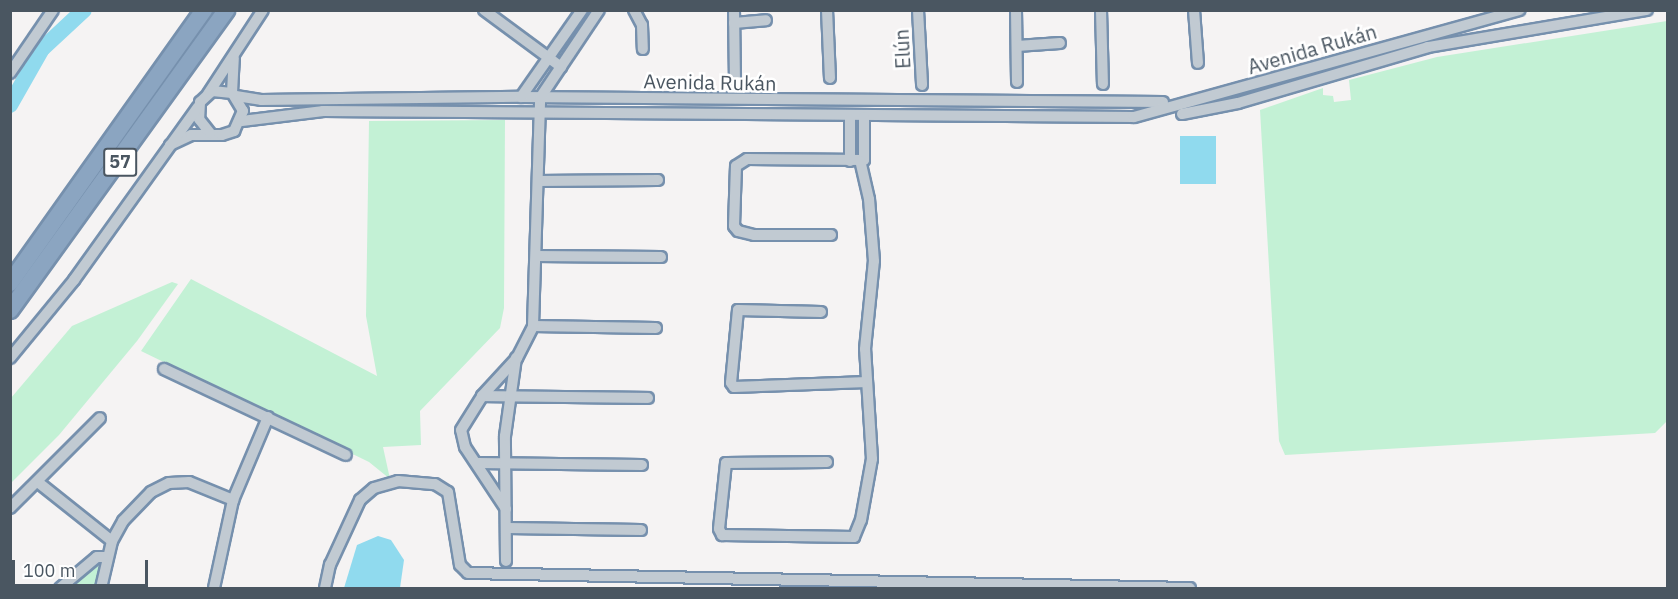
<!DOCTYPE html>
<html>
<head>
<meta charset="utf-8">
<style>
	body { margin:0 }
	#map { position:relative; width:1678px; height:599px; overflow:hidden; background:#f5f3f3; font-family:"IBM Plex Sans",sans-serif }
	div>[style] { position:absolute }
	.green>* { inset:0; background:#c3f1d5 }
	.water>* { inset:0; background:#90daee; transform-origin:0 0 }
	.river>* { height:16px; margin:-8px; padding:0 8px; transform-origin:8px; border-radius:8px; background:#90daee }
	.roads { filter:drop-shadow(2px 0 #7690ad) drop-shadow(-2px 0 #7690ad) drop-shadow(0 2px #7690ad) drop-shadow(0 -2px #7690ad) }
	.minor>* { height:10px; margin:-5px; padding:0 5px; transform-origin:5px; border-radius:5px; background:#c1cad2 }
	.highway>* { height:16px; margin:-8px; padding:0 8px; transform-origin:8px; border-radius:8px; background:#8ba5c1 }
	span { translate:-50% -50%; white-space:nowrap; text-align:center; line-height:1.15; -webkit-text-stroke:5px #fff; paint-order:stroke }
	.shield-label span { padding:2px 4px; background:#fff; border:2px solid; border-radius:4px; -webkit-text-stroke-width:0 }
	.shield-label { font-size:18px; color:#4a5661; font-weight:700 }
	.street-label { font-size:20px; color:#4a5661 }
	.frame { position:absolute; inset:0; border:12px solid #4a5661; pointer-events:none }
	.scale { position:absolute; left:12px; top:560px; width:136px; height:27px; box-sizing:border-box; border:3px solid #4a5661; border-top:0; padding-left:8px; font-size:18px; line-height:21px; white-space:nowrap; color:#4a5661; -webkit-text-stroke:4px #fff; paint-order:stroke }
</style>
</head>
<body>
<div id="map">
	<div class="green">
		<i style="clip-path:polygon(1667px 21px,1667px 421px,1655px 433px,1285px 455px,1279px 441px,1260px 110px,1323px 88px,1323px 95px,1333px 96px,1334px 102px,1351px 100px,1349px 80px,1437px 57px)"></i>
		<i style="clip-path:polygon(505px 120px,504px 308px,500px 328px,420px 411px,421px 445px,383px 447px,390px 479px,369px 462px,141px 351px,191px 279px,377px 376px,366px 316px,369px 121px)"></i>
		<i style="clip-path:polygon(172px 282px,178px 284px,137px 341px,59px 435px,11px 483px,11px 398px,72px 326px)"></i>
		<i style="clip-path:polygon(99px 562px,103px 562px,97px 588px,66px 588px)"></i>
	</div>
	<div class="water">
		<i style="left:1180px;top:136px;width:36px;height:48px"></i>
		<i style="clip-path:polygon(378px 536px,391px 540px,404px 560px,400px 588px,344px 588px,357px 545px)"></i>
	</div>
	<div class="river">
		<i style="left:10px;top:105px;width:64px;rotate:-60.3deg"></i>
		<i style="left:42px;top:49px;width:57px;rotate:-42.9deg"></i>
	</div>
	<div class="roads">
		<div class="minor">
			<i style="left:484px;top:10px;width:96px;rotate:36.5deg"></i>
			<i style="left:634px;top:10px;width:17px;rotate:62deg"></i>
			<i style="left:642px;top:25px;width:24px;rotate:88deg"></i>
			<i style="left:734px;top:10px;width:70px;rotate:89.2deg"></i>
			<i style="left:827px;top:10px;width:68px;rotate:87.5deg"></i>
			<i style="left:918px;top:10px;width:75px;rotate:86.9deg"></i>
			<i style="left:1016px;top:10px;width:72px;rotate:89.2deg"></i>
			<i style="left:1101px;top:10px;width:74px;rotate:88.5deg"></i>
			<i style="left:1194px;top:10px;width:53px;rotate:85.7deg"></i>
			<i style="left:734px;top:23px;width:32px;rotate:-5deg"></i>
			<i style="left:1017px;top:46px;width:43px;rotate:-4deg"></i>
			<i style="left:10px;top:73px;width:76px;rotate:-55.7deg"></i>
			<i style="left:232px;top:93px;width:35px;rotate:-87deg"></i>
			<i style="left:208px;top:94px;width:100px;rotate:-56.8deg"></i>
			<i style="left:236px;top:96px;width:25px;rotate:9deg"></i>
			<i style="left:261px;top:100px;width:260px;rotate:-0.7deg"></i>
			<i style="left:521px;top:97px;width:642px;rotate:0.45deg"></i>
			<i style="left:521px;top:97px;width:106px;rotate:-55deg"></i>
			<i style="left:1182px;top:114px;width:57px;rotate:-11.1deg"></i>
			<i style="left:1238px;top:103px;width:198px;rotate:-16.4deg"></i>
			<i style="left:1428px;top:47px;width:222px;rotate:-9.6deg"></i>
			<i style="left:242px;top:121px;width:82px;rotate:-7deg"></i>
			<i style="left:323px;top:111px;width:811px;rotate:0.42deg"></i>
			<i style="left:1134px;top:117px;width:400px;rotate:-15.5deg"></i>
			<i style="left:170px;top:145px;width:23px;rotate:-25deg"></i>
			<i style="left:191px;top:135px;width:31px"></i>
			<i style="left:222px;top:135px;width:13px;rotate:-18deg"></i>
			<i style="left:234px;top:131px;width:22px;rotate:-66deg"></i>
			<i style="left:243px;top:111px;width:21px;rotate:-121deg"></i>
			<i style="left:232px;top:93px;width:20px;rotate:-174deg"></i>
			<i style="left:212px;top:91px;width:16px;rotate:137deg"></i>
			<i style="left:200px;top:102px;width:17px;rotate:93deg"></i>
			<i style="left:199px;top:119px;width:18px;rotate:52deg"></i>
			<i style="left:850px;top:161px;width:44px;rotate:-90deg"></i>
			<i style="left:538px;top:181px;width:120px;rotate:-0.5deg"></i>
			<i style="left:831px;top:235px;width:77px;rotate:180deg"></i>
			<i style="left:754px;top:235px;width:16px;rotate:-166deg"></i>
			<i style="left:738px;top:231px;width:6px;rotate:-129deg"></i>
			<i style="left:734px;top:226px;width:60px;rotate:-88.1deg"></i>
			<i style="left:736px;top:166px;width:13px;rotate:-32deg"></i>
			<i style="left:747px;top:159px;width:117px;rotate:0.5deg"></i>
			<i style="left:864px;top:160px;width:43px;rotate:-90deg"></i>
			<i style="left:536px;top:256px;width:125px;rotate:0.5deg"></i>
			<i style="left:821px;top:312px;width:83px;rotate:-178.6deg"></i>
			<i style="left:738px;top:310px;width:73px;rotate:95.5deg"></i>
			<i style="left:731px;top:383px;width:5px;rotate:53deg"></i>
			<i style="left:734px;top:387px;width:133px;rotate:-2.2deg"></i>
			<i style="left:533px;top:326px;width:123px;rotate:0.9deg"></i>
			<i style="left:10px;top:358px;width:101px;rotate:-50.6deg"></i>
			<i style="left:74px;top:280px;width:213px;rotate:-54.4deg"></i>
			<i style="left:164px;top:369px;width:201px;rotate:25.3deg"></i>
			<i style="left:482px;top:396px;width:166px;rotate:0.7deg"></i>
			<i style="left:827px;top:462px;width:101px;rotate:179.4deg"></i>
			<i style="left:726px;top:463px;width:66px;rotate:96.1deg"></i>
			<i style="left:719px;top:529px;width:7px;rotate:63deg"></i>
			<i style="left:722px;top:535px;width:132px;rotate:0.9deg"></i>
			<i style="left:854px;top:537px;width:18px;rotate:-68deg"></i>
			<i style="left:861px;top:520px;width:62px;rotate:-79.8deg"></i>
			<i style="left:872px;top:459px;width:110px;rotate:-93.6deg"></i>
			<i style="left:865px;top:349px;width:88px;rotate:-84.2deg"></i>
			<i style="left:874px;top:261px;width:62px;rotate:-94.6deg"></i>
			<i style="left:869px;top:199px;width:39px;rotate:-103deg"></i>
			<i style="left:478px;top:463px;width:164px;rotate:0.7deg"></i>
			<i style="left:39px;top:483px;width:93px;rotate:38.5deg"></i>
			<i style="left:10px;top:508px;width:127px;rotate:-45deg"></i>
			<i style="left:506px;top:509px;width:74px;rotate:-123.5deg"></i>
			<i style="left:465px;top:447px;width:17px;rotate:-103deg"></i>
			<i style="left:461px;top:430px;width:40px;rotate:-58deg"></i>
			<i style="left:482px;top:396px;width:52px;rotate:-47.4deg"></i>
			<i style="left:517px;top:358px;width:36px;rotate:-63deg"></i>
			<i style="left:533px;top:326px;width:228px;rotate:-88.2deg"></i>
			<i style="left:540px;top:98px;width:106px;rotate:-56.2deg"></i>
			<i style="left:508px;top:528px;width:133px;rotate:0.9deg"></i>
			<i style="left:506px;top:561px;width:125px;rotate:-90.5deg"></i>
			<i style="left:505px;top:436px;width:79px;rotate:-82deg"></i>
			<i style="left:60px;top:588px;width:48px;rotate:-40deg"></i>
			<i style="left:97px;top:557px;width:10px"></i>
			<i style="left:101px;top:588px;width:48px;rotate:-76.8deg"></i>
			<i style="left:112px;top:541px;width:23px;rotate:-61deg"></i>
			<i style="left:123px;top:521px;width:40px;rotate:-46deg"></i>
			<i style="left:151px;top:492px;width:20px;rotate:-27deg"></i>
			<i style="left:169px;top:483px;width:20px;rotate:-3deg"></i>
			<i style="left:189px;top:482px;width:48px;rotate:22.2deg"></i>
			<i style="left:214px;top:588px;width:90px;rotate:-77.8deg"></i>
			<i style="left:233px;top:500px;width:90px;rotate:-67.1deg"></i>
			<i style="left:325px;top:588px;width:24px;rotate:-78deg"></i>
			<i style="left:330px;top:565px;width:72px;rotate:-65.2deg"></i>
			<i style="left:360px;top:500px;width:18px;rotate:-41deg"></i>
			<i style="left:374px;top:488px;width:25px;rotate:-16deg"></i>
			<i style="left:398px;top:481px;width:37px;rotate:5deg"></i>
			<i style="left:435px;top:484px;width:15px;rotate:32deg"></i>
			<i style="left:448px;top:492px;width:74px;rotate:80.7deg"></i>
			<i style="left:460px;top:565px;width:11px;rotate:45deg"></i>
			<i style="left:468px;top:573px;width:722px;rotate:1.19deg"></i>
		</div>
		<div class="highway">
			<i style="left:10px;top:283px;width:335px;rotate:-54.6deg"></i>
			<i style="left:10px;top:310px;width:370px;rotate:-54.2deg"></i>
		</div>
	</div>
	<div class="shield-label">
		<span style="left:120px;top:162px">57</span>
	</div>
	<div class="street-label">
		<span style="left:902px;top:49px;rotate:-93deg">Elún</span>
		<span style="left:1312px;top:49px;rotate:-16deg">Avenida Rukán</span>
		<span style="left:710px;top:82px;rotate:1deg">Avenida Rukán</span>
	</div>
	<div class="frame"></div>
	<div class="scale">100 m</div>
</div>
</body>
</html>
